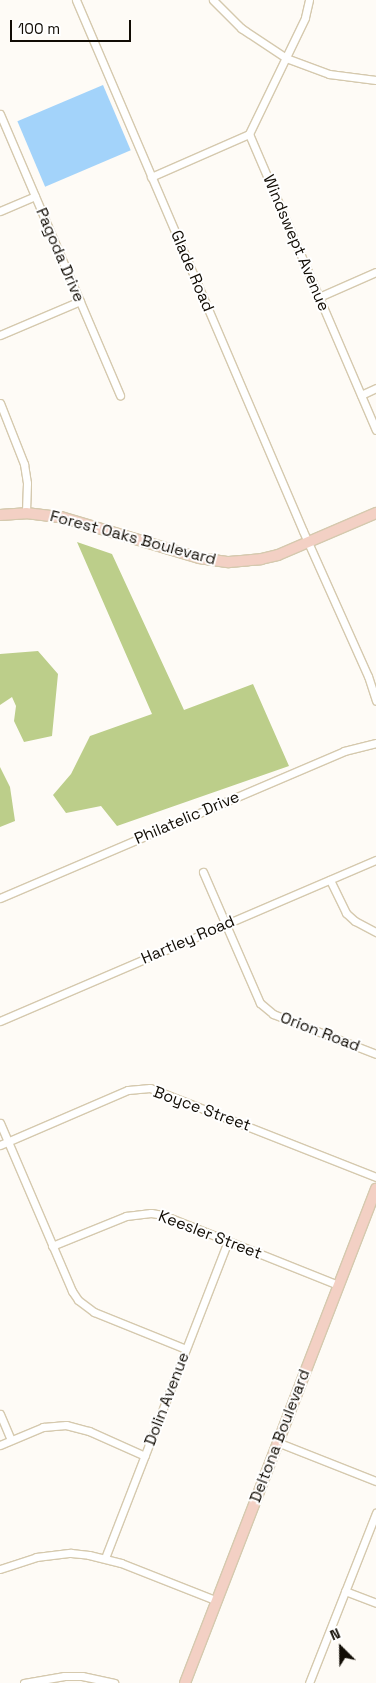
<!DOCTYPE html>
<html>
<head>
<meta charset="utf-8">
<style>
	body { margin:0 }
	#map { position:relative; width:376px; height:1683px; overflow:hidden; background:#fefbf6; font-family:"Space Grotesk",sans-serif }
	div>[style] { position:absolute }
	.forest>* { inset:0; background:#bcce8a }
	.water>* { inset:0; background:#a3d3fa; transform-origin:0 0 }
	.roads { filter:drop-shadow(1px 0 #d5c9ae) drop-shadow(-1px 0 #d5c9ae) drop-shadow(0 1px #d5c9ae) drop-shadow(0 -1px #d5c9ae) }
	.street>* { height:7px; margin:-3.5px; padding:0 3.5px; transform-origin:3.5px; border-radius:3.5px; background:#fff }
	.secondary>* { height:10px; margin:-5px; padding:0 5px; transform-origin:5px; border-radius:5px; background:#f3d0c4 }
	span { translate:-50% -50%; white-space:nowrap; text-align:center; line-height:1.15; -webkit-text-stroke:4px #fff; paint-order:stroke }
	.street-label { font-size:16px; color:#110c04 }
	.north { position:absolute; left:316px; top:1623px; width:50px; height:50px; -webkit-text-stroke:4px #fff; paint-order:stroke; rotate:337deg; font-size:14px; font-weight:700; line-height:20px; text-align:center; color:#110c04 }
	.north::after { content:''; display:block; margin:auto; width:18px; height:22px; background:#110c04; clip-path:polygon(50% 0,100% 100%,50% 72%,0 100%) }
	.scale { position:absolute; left:10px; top:20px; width:121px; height:22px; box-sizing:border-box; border:2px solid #110c04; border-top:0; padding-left:6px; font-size:15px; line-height:18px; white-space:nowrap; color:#110c04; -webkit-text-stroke:4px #fff; paint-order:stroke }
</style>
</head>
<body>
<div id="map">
	<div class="forest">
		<i style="clip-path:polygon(77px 542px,112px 554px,184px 710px,253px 684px,289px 766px,117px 826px,101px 806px,66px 813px,53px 795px,71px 774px,90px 736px,152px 714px)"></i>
		<i style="clip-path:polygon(38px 651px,58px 674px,52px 736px,24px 742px,14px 721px,16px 706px,12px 697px,0 705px,0 654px)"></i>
		<i style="clip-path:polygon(0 767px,10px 787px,15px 821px,0 827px)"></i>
	</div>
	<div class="water">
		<i style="left:103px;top:85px;width:71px;height:93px;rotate:67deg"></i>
	</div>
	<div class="roads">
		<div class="street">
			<i style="left:76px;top:0;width:577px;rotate:66.85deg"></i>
			<i style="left:303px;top:531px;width:159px;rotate:65.9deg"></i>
			<i style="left:368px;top:676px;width:26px;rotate:72deg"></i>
			<i style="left:213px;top:0;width:40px;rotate:45deg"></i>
			<i style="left:241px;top:28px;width:54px;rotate:33.7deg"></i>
			<i style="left:286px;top:58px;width:46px;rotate:20.4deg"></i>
			<i style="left:329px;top:74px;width:47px;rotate:7.3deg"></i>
			<i style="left:309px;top:0;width:18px;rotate:103deg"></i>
			<i style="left:305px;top:18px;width:129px;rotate:115.8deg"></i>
			<i style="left:249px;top:134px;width:322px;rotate:66.8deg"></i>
			<i style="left:0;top:114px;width:306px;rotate:66.9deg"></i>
			<i style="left:151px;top:177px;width:107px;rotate:-23.7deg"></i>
			<i style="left:0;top:211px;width:38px;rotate:-23deg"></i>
			<i style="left:319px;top:297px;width:62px;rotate:-23.7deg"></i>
			<i style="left:0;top:335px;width:87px;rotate:-23deg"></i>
			<i style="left:361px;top:395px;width:17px;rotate:-25deg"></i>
			<i style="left:0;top:403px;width:66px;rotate:68.5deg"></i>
			<i style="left:24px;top:464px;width:19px;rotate:81deg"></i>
			<i style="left:27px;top:483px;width:30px;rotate:92deg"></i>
			<i style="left:203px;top:872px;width:143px;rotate:66.5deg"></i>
			<i style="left:260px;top:1003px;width:17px;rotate:40deg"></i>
			<i style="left:273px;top:1014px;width:110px;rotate:21.2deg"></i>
			<i style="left:330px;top:880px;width:37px;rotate:64deg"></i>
			<i style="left:346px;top:913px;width:12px;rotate:42deg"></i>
			<i style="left:355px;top:921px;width:24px;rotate:28deg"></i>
			<i style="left:0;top:898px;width:374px;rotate:-23.1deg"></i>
			<i style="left:344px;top:751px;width:33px;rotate:-14deg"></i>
			<i style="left:0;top:1021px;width:409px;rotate:-23.2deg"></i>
			<i style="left:0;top:1123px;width:183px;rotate:66.8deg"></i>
			<i style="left:72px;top:1291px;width:11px;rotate:56deg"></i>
			<i style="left:78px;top:1300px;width:20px;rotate:37deg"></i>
			<i style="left:94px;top:1312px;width:99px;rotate:21.9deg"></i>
			<i style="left:0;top:1145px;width:139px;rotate:-23.3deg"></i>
			<i style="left:128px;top:1090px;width:22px;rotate:-5deg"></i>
			<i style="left:150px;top:1088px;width:243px;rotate:21.5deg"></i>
			<i style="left:52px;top:1246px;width:80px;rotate:-22.1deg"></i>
			<i style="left:126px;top:1216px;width:25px;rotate:-7deg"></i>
			<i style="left:151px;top:1213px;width:12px;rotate:9deg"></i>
			<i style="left:163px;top:1215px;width:188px;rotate:21.8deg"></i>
			<i style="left:0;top:1414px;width:28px;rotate:67deg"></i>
			<i style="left:277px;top:1442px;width:106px;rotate:21.5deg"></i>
			<i style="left:0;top:1445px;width:47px;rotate:-22.7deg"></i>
			<i style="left:43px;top:1427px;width:23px;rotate:-5deg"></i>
			<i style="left:66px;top:1425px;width:24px;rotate:15deg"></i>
			<i style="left:89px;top:1431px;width:61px;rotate:24.1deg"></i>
			<i style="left:105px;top:1558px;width:340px;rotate:-68.8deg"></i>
			<i style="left:0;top:1569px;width:38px;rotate:-18deg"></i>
			<i style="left:36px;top:1557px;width:35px;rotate:-7deg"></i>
			<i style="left:71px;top:1553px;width:18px;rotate:6deg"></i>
			<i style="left:89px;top:1555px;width:33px;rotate:14deg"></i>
			<i style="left:121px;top:1563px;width:101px;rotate:21.5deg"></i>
			<i style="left:345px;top:1591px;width:33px;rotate:21deg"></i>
			<i style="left:24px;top:1683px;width:41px;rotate:-9.9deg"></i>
			<i style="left:64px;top:1676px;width:18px"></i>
			<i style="left:82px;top:1676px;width:33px;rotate:12deg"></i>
			<i style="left:309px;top:1683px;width:183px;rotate:-68.5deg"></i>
		</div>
		<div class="secondary">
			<i style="left:0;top:515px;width:26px;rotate:-4deg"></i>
			<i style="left:26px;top:513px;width:35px;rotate:7deg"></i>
			<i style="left:61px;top:517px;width:144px;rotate:16.5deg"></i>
			<i style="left:199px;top:558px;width:30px;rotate:8deg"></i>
			<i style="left:229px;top:562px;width:32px;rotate:-5deg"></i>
			<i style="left:261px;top:559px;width:17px;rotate:-13deg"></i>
			<i style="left:278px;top:555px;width:107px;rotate:-23.2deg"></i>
			<i style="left:185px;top:1683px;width:530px;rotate:-68.86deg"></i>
		</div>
	</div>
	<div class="street-label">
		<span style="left:296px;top:243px;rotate:67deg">Windswept Avenue</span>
		<span style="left:60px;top:255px;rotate:67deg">Pagoda Drive</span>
		<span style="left:192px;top:271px;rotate:67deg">Glade Road</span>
		<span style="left:133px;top:538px;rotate:15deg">Forest Oaks Boulevard</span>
		<span style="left:187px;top:818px;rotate:-23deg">Philatelic Drive</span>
		<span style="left:188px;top:940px;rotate:-23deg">Hartley Road</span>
		<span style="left:320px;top:1032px;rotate:21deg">Orion Road</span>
		<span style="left:202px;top:1109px;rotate:20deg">Boyce Street</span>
		<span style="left:210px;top:1235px;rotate:21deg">Keesler Street</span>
		<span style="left:167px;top:1399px;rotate:-69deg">Dolin Avenue</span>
		<span style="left:280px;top:1436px;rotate:-69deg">Deltona Boulevard</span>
	</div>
	<div class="north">N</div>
	<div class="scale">100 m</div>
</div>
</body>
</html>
